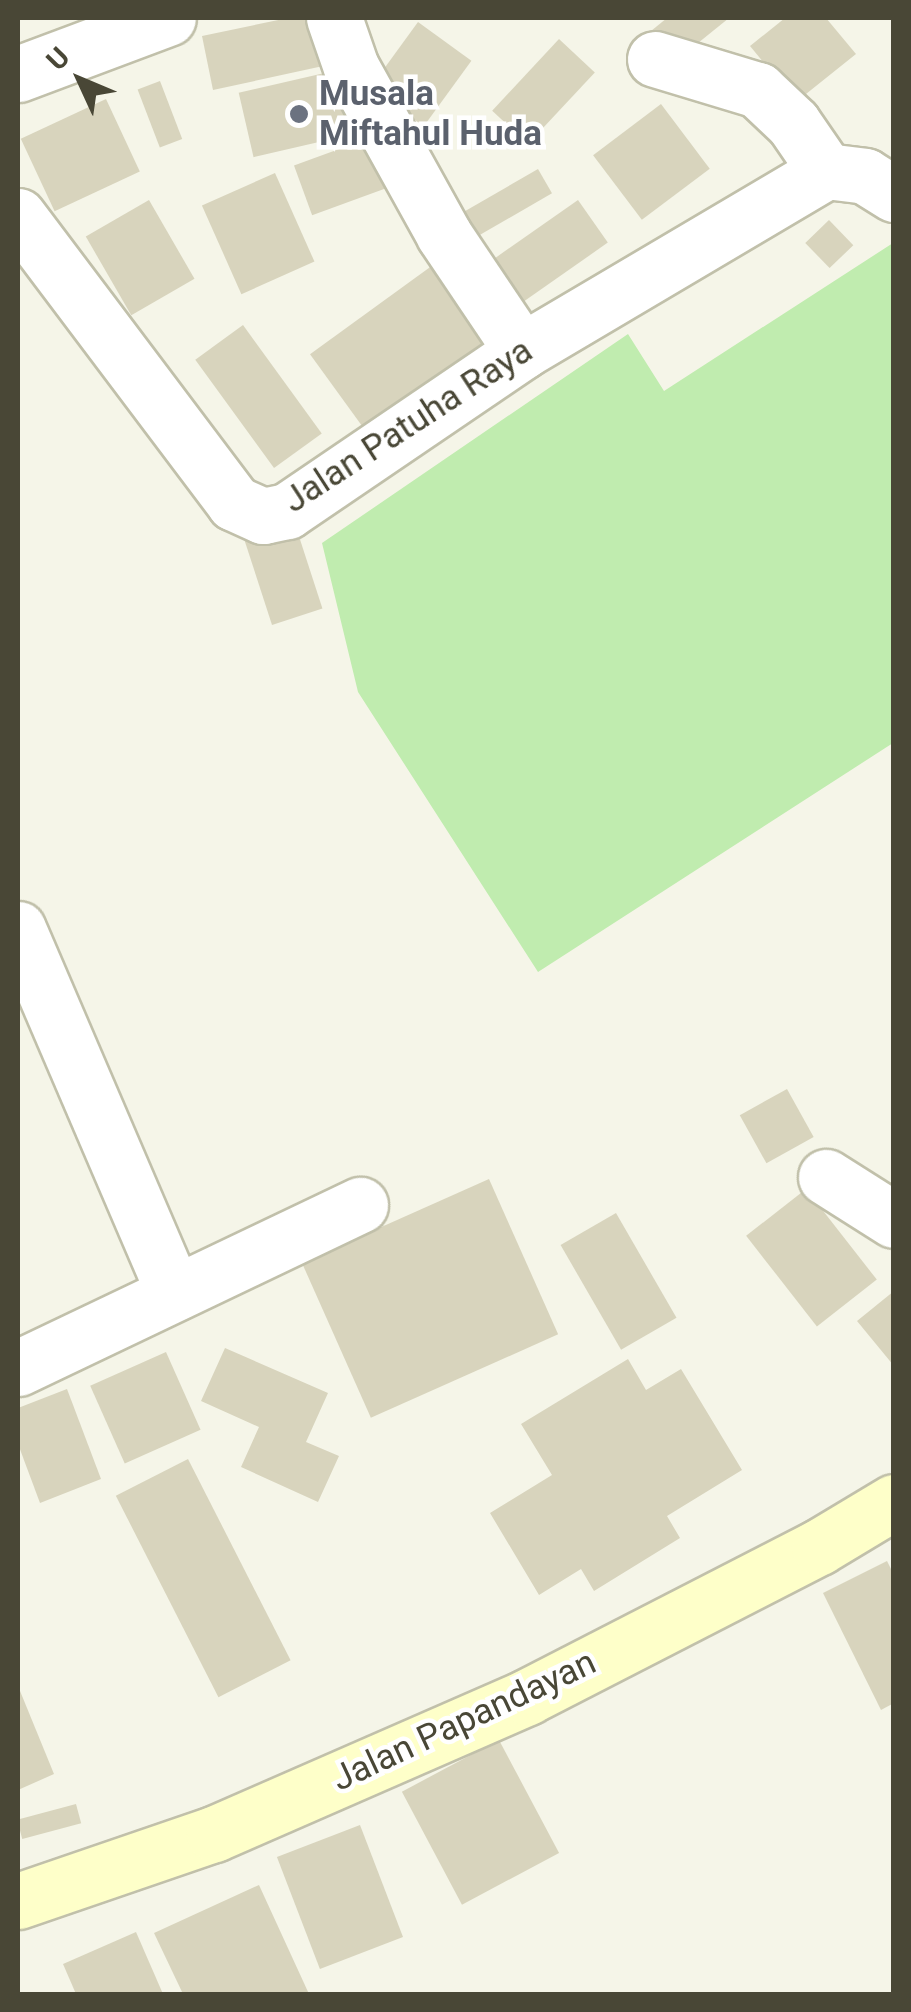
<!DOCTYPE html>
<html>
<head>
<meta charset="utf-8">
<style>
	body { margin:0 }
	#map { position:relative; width:911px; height:2012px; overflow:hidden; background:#f5f5e8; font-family:Roboto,sans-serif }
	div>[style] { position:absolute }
	.green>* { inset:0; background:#c0ecaf }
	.building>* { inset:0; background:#d8d4bd; transform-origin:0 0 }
	.roads { filter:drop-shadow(2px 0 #c1c0aa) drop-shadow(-2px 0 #c1c0aa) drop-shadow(0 2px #c1c0aa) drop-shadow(0 -2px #c1c0aa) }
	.minor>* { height:55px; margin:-27.5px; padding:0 27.5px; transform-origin:27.5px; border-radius:27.5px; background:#fff }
	.secondary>* { height:55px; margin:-27.5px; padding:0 27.5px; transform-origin:27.5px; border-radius:27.5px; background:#feffc9 }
	.dots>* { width:28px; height:28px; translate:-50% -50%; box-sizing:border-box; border:5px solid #fff; border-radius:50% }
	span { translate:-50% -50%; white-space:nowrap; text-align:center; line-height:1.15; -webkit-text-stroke:9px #fff; paint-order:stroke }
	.worship-label { font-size:35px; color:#5b616d; font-weight:700 }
	.left { translate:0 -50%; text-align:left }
	.street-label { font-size:35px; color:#494736 }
	.frame { position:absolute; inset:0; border:20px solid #494736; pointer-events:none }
	.north { position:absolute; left:30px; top:30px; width:100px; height:100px; -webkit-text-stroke:8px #fff; paint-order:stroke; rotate:314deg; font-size:28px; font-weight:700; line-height:40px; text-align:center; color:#494736 }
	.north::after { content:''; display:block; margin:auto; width:35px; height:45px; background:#494736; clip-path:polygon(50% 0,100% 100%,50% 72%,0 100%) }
</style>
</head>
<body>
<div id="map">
	<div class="green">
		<i style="clip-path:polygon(893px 243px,893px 743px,538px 972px,358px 692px,322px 543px,628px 334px,664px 391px)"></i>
	</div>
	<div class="building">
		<i style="clip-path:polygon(288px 18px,328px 18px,337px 63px,213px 90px,202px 36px)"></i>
		<i style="clip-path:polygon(667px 18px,729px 18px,677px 60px,651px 31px)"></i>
		<i style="clip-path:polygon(785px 18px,826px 18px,856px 54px,796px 102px,750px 46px)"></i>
		<i style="left:418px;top:22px;width:66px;height:81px;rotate:36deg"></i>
		<i style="left:559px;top:39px;width:49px;height:98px;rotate:43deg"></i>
		<i style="left:342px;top:69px;width:66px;height:106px;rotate:77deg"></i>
		<i style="left:160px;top:81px;width:62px;height:24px;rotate:69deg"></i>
		<i style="left:106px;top:99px;width:80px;height:94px;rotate:65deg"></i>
		<i style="left:661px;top:104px;width:81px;height:85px;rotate:53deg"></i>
		<i style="left:372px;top:137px;width:53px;height:83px;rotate:70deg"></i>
		<i style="left:538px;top:169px;width:28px;height:92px;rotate:60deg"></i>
		<i style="left:275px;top:173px;width:97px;height:80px;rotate:66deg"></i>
		<i style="left:149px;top:200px;width:91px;height:73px;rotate:60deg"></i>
		<i style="left:578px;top:200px;width:52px;height:114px;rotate:55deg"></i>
		<i style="left:829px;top:220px;width:35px;height:33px;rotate:46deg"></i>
		<i style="left:433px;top:265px;width:99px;height:152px;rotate:54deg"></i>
		<i style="left:243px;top:325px;width:134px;height:59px;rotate:54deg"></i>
		<i style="left:294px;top:521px;width:92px;height:53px;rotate:72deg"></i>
		<i style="left:787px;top:1089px;width:55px;height:54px;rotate:61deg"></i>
		<i style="left:489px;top:1179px;width:170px;height:205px;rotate:66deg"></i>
		<i style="left:806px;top:1189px;width:115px;height:76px;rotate:52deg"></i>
		<i style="left:616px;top:1213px;width:121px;height:64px;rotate:60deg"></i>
		<i style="clip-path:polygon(894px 1291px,894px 1366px,857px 1321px)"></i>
		<i style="clip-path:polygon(225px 1348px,328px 1393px,306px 1442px,339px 1456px,318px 1502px,241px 1467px,259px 1427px,201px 1401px)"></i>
		<i style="left:166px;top:1352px;width:85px;height:83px;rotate:66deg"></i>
		<i style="clip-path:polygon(628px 1359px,646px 1390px,681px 1369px,742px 1470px,667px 1516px,680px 1538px,594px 1591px,581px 1569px,539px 1595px,490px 1513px,552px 1475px,521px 1424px)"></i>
		<i style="clip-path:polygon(67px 1389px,101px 1479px,40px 1503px,18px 1444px,18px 1408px)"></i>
		<i style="left:188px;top:1459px;width:226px;height:81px;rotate:63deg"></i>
		<i style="clip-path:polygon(887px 1561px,894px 1575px,894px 1703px,881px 1710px,823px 1593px)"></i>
		<i style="clip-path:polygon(18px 1686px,54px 1774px,18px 1790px)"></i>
		<i style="left:499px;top:1740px;width:128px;height:110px;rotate:62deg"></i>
		<i style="left:76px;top:1804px;width:20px;height:61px;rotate:75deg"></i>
		<i style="left:360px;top:1825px;width:120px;height:89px;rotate:69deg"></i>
		<i style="clip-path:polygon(259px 1885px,309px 1994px,183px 1994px,154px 1933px)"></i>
		<i style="clip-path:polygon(136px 1932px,163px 1994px,76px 1994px,63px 1964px)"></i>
	</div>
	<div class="roads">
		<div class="minor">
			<i style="left:334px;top:18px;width:52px;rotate:70.9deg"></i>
			<i style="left:351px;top:67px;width:192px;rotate:61deg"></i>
			<i style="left:444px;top:235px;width:140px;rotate:56.1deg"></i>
			<i style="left:655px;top:59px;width:108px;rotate:16.8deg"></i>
			<i style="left:758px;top:90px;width:48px;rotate:43.3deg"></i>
			<i style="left:793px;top:123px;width:58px;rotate:55.5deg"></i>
			<i style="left:18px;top:74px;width:160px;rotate:-20.5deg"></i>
			<i style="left:18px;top:216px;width:359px;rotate:53deg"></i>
			<i style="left:234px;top:503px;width:32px;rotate:24deg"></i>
			<i style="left:263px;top:516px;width:25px;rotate:-12deg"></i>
			<i style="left:287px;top:511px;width:284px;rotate:-34.2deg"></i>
			<i style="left:522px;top:351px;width:353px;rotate:-30.6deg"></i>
			<i style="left:826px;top:171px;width:39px;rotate:7deg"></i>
			<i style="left:865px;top:176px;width:34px;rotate:32deg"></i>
			<i style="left:18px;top:929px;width:396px;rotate:66.8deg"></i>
			<i style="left:826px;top:1177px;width:80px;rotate:32.3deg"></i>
			<i style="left:18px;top:1368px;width:379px;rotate:-25.5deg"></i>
		</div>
		<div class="secondary">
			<i style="left:18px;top:1901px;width:207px;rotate:-18.9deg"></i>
			<i style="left:214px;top:1834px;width:342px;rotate:-23.6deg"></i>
			<i style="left:527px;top:1697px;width:328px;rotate:-27.2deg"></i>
			<i style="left:819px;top:1547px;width:87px;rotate:-31deg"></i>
		</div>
	</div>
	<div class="dots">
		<i style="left:299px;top:114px;background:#6b7280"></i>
	</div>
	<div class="worship-label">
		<span class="left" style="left:319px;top:114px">Musala<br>Miftahul Huda</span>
	</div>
	<div class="street-label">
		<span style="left:408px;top:426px;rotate:-33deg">Jalan Patuha Raya</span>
		<span style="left:464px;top:1721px;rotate:-25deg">Jalan Papandayan</span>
	</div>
	<div class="frame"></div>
	<div class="north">U</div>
</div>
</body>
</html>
